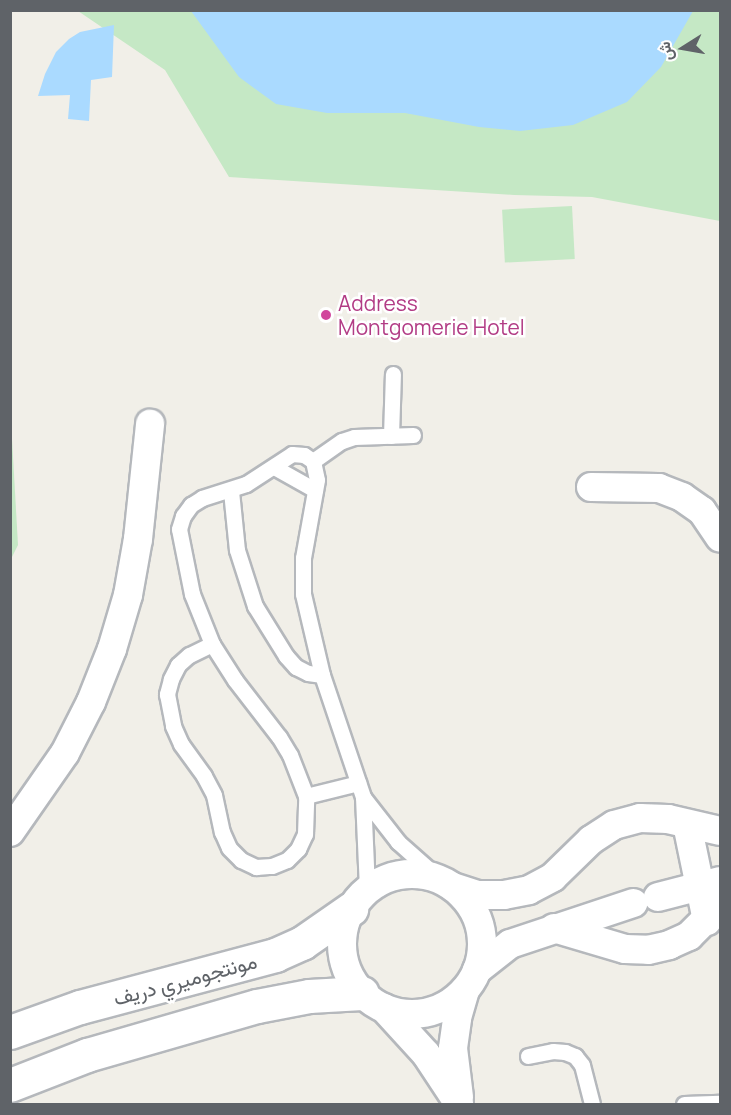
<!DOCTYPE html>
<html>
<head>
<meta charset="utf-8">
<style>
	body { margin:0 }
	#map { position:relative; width:731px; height:1115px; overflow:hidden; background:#f1efe8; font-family:Manrope,Vazirmatn,sans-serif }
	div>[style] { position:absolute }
	.green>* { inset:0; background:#c5e8c5; transform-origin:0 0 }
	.water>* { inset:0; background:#aadaff }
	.roads { filter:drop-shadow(2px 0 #b5b8bc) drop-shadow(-2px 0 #b5b8bc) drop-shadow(0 2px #b5b8bc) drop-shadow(0 -2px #b5b8bc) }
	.lane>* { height:15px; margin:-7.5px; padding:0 7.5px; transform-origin:7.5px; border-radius:7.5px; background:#fff }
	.street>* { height:28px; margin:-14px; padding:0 14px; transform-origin:14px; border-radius:14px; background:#fff }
	.street>.ring { margin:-14px; padding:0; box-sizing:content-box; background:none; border:28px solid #fff; border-radius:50% }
	.secondary>* { height:33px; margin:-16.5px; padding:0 16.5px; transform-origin:16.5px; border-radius:16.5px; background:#fff }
	.dots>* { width:16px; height:16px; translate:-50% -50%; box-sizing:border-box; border:3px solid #fff; border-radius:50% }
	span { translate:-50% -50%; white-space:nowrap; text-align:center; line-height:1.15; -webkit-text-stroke:5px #fff; paint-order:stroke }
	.hotel-label { font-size:21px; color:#b23c85 }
	.left { translate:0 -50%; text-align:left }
	.street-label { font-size:21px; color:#5f6368 }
	.frame { position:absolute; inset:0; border:12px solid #5f6368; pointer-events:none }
	.north { position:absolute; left:653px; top:18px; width:60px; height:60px; -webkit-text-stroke:4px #fff; paint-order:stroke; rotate:259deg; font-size:16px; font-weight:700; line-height:24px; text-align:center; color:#5f6368 }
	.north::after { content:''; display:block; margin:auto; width:21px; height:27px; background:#5f6368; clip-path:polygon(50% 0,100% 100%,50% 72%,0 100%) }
</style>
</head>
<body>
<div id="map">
	<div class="green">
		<i style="clip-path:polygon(78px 11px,720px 11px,720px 221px,592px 197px,514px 195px,229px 177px,165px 70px)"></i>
		<i style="left:572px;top:206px;width:53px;height:70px;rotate:87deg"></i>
		<i style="clip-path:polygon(11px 421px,18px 545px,11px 559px,10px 559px)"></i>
	</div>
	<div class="water">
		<i style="clip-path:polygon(191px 11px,693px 10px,693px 11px,661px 67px,627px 102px,573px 125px,520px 131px,479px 127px,405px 113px,327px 113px,276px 104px,239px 77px)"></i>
		<i style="clip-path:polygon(114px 25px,112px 77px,91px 80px,89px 121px,68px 119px,70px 95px,38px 96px,45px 74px,56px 52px,69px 39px,80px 32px)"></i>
	</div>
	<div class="roads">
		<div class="lane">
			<i style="left:391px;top:436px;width:62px;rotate:-88.2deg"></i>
			<i style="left:313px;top:461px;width:35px;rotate:-35deg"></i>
			<i style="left:342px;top:441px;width:13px;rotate:-18deg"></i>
			<i style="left:354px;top:437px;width:59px;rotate:-1.9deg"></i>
			<i style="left:274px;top:467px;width:47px;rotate:29.3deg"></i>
			<i style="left:231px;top:491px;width:59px;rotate:84.2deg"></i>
			<i style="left:237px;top:550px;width:59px;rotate:72.2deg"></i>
			<i style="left:255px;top:606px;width:59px;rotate:58.2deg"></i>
			<i style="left:286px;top:656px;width:15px;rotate:48deg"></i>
			<i style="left:296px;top:667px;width:13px;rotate:27deg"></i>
			<i style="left:308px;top:673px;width:14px;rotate:8deg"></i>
			<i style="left:212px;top:644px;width:25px;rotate:154deg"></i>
			<i style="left:189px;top:655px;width:15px;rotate:138deg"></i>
			<i style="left:178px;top:665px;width:16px;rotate:117deg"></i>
			<i style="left:171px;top:679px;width:16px;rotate:105deg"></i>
			<i style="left:167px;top:694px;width:33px;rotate:79deg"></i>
			<i style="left:173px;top:726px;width:20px;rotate:66deg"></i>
			<i style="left:181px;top:744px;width:39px;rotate:54deg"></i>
			<i style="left:204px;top:776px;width:21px;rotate:62deg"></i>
			<i style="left:214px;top:795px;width:38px;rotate:78deg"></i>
			<i style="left:222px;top:832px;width:17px;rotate:66deg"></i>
			<i style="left:229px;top:848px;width:17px;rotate:45deg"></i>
			<i style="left:241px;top:860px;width:17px;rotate:25deg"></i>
			<i style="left:256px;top:867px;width:16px;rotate:-4deg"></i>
			<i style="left:272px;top:866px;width:16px;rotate:-22deg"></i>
			<i style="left:287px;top:860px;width:16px;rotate:-45deg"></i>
			<i style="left:298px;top:849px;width:17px;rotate:-65deg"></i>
			<i style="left:305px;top:834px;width:38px;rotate:-88deg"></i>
			<i style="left:306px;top:796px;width:44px;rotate:-111.3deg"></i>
			<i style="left:290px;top:755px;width:21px;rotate:-121deg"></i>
			<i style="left:279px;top:737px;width:72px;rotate:-127.7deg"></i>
			<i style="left:235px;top:680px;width:43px;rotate:-122.6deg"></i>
			<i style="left:212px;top:644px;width:54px;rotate:-111.8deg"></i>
			<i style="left:192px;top:594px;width:66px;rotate:-101.3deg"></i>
			<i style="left:179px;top:529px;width:14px;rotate:-73deg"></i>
			<i style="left:183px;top:516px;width:14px;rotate:-54deg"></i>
			<i style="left:191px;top:505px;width:13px;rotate:-32deg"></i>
			<i style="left:202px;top:498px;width:46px;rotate:-17.7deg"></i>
			<i style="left:246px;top:484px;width:55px;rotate:-33.1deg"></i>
			<i style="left:292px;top:454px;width:12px;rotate:5deg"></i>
			<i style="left:304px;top:455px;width:11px;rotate:34deg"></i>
			<i style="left:313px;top:461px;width:19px;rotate:78deg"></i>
			<i style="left:317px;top:480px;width:79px;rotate:100.2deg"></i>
			<i style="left:303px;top:558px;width:36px;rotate:90deg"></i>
			<i style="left:303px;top:594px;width:83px;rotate:76.8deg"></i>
			<i style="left:322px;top:675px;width:129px;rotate:71.4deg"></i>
			<i style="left:363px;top:797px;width:93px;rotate:87.5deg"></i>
			<i style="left:306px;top:796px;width:54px;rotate:-14deg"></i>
			<i style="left:363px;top:797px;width:57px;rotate:52.1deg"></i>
			<i style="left:398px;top:842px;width:57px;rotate:41.5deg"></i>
			<i style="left:528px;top:1056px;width:25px;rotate:-11deg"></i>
			<i style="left:553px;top:1051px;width:12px;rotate:5deg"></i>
			<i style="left:565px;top:1052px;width:11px;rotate:22deg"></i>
			<i style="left:575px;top:1056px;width:11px;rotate:52deg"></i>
			<i style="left:582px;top:1065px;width:40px;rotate:75.6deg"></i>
			<i style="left:684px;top:1104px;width:36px;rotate:-2deg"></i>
		</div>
		<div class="street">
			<i style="left:591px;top:487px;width:68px;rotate:0.8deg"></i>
			<i style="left:659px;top:488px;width:25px;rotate:21deg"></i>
			<i style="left:682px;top:497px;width:24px;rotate:35deg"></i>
			<i style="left:702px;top:511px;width:32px;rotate:56deg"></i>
			<i style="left:687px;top:824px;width:99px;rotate:78.3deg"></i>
			<i style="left:10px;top:832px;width:96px;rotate:-55.2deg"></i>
			<i style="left:65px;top:753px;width:57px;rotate:-63deg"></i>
			<i style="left:91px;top:702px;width:57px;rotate:-68.4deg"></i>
			<i style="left:112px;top:649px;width:56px;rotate:-73.5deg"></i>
			<i style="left:128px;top:595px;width:57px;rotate:-79.9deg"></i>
			<i style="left:138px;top:539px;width:116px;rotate:-84deg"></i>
			<i class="ring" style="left:342px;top:874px;width:112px;height:112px"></i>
			<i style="left:453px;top:887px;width:26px;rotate:18deg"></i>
			<i style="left:478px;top:895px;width:26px"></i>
			<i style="left:504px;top:895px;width:25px;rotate:-11deg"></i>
			<i style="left:529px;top:890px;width:27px;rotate:-28deg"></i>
			<i style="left:553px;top:877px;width:53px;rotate:-44.2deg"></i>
			<i style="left:591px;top:840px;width:27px;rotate:-33deg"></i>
			<i style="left:614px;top:825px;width:27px;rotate:-15deg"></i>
			<i style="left:640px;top:818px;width:28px;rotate:2deg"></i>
			<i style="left:668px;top:819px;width:53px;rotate:13deg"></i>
			<i style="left:658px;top:897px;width:64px;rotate:-14.5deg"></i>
			<i style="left:554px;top:928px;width:74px;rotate:16.5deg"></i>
			<i style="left:625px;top:949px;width:23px;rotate:2deg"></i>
			<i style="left:648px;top:950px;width:22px;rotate:-13deg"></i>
			<i style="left:669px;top:945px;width:22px;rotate:-24deg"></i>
			<i style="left:689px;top:936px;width:44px;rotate:-45deg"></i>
			<i style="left:477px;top:970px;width:42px;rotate:-38.2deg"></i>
			<i style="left:510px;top:944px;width:130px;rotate:-18.4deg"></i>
			<i style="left:384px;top:1008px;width:62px;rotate:47.6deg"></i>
			<i style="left:426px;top:1054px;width:60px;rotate:56.6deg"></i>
			<i style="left:459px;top:1097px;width:49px;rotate:-97deg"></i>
			<i style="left:453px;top:1048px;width:30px;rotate:-82deg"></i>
			<i style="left:457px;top:1018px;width:29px;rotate:-74deg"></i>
		</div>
		<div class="secondary">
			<i style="left:10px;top:1032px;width:74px;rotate:-19.7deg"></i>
			<i style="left:80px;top:1007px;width:202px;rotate:-14.9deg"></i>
			<i style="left:275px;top:955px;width:30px;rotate:-24deg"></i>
			<i style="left:302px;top:943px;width:60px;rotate:-34.8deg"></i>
			<i style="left:10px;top:1085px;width:83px;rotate:-21.3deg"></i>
			<i style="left:87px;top:1055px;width:177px;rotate:-16.1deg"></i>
			<i style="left:257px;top:1006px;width:53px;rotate:-10.9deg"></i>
			<i style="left:309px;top:996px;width:53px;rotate:-3.2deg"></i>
		</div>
	</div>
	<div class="dots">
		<i style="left:326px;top:315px;background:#d1479c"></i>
	</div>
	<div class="hotel-label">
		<span class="left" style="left:338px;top:315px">Address<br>Montgomerie Hotel</span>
	</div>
	<div class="street-label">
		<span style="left:185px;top:979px;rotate:-15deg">مونتجوميري دريف</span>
	</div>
	<div class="frame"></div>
	<div class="north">ش</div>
</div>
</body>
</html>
